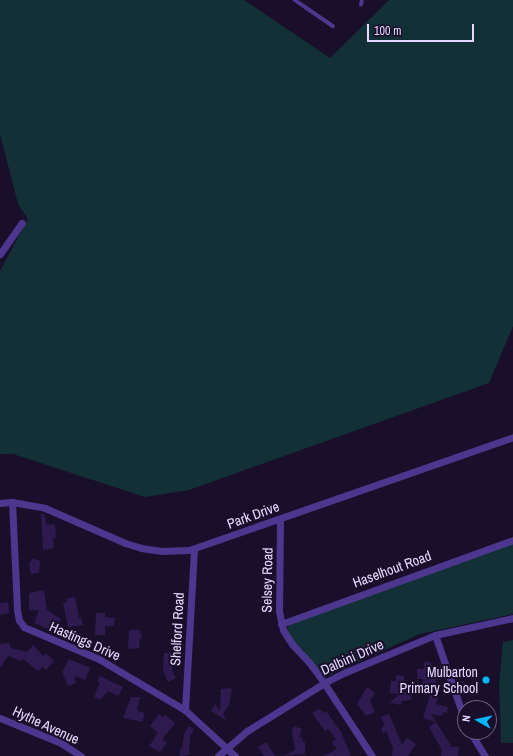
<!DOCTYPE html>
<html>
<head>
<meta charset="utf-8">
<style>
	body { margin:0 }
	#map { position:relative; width:513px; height:756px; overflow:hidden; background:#190f2b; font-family:"Archivo Narrow",sans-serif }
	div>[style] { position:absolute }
	.green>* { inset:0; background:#123036 }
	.building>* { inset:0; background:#2e1a4e }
	.lane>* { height:3.5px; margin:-1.75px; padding:0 1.75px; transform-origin:1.75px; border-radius:1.75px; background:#4b378d }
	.street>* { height:7px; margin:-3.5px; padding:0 3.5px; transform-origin:3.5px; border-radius:3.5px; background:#4b378d }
	.dots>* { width:11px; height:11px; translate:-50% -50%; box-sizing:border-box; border:2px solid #190f2b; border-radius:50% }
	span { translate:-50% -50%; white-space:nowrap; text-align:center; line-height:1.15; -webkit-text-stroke:4px #190f2b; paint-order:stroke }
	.street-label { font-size:14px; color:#e5d9ff }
	.poi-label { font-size:14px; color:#e5d9ff }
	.right { translate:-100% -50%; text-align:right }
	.north { position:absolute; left:457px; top:700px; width:40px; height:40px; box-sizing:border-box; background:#190f2b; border:1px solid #6b6080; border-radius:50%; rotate:278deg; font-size:11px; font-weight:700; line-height:16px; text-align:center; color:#e5d9ff }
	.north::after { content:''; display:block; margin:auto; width:14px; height:18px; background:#05b7ff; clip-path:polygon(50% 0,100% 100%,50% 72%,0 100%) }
	.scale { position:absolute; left:367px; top:24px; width:107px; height:18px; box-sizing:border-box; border:2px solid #e5d9ff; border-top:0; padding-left:5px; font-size:12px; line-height:14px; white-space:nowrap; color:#e5d9ff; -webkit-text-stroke:3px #190f2b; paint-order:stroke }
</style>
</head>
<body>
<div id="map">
	<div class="green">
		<i style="clip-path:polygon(0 0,244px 0,330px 58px,389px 0,513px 0,513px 326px,489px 383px,189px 490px,145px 497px,13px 454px,0 454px,0 271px,28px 219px,18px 204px,0 134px)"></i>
		<i style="clip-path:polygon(513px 543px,513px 614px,420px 634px,325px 677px,293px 645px,286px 632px,290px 624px)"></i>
		<i style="clip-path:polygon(513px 640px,513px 743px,501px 743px,499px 684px,503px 642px)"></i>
	</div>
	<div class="building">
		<i style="clip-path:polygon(41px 514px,44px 514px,47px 525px,55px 524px,56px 538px,53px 538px,54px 548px,43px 550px)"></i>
		<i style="clip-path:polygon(32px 558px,40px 561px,39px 573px,31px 574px,29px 564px)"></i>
		<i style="clip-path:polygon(44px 590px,47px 610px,61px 619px,55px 632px,34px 623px,39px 610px,29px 610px,29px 593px)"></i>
		<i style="clip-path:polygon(75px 597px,79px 618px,81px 617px,83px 625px,68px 627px,63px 603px,67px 602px,66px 599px)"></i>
		<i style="clip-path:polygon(8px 602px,9px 613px,0 615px,0 603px)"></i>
		<i style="clip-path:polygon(96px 613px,105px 613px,105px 617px,115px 618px,114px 626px,105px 626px,105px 635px,95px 635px)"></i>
		<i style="clip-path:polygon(129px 630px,140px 630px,142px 639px,140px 639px,139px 648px,128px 649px)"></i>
		<i style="clip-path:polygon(9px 643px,11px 648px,27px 652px,33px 645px,43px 656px,46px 653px,54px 661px,46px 670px,43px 667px,38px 671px,23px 659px,21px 661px,8px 656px,0 668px,0 644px)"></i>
		<i style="clip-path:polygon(164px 653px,180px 653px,179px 660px,174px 660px,172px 671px,176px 678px,168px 682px,163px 670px)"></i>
		<i style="clip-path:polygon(69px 659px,90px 668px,85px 680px,74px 676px,76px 683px,68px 686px,62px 672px)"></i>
		<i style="clip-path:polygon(424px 662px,431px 662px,431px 676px,436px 676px,436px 696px,438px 696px,436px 704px,448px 707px,447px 713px,443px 712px,442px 716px,431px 714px,436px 722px,423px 718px,432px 689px,422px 689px,423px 679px,417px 679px,417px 669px,424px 669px)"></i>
		<i style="clip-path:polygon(396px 675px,404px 676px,405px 692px,412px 692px,411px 700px,402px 701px,401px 705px,390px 703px,399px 694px,390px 693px,391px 681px,396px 681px)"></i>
		<i style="clip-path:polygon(100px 676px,123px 687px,118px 696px,108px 691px,100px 700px,94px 697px,100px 682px,97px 681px)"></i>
		<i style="clip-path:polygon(367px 687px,375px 693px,370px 701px,375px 712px,366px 716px,357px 704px)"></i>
		<i style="clip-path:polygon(227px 688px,232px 689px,229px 705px,223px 714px,227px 721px,211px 711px,215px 704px,220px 711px,221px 689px)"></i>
		<i style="clip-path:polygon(131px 697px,140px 697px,137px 709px,138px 711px,145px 713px,142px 722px,123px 718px)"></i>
		<i style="clip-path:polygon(319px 709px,324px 713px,326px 711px,341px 732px,351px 756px,324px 756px,337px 749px,332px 742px,336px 739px,328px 729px,325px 731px,312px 713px)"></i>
		<i style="clip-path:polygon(159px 714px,163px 717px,165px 715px,175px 723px,162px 739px,167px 743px,160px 752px,149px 746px,158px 733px,150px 726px)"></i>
		<i style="clip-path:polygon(389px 714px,402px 745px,407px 738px,416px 744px,408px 756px,392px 756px,393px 748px,386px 731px,383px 733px,381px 727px,385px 726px,381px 717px)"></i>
		<i style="clip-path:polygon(436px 722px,452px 747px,459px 747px,458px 756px,441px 756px,442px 750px,429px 727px)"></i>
		<i style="clip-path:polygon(189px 726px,194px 729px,190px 737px,189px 755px,180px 756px,180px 749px,182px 749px,184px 734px)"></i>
		<i style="clip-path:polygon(294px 726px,302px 729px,299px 738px,302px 737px,303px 742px,305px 742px,305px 754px,284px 756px,295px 750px,292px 730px)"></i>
		<i style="clip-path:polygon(266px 742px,275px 756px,264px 756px,258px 747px)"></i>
	</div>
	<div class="lane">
		<i style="left:295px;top:0;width:46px;rotate:34.4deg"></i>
		<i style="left:361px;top:5px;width:5px;rotate:-79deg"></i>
	</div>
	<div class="street">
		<i style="left:0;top:254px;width:38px;rotate:-55deg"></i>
		<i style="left:12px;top:502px;width:108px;rotate:87.3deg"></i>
		<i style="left:17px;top:610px;width:10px;rotate:79deg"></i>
		<i style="left:19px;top:620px;width:9px;rotate:54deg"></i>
		<i style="left:24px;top:627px;width:82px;rotate:23.1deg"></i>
		<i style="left:99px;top:659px;width:100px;rotate:30.7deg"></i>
		<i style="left:185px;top:710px;width:68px;rotate:42.6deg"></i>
		<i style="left:0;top:503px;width:12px;rotate:-5deg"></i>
		<i style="left:12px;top:502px;width:34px;rotate:10deg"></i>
		<i style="left:45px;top:508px;width:87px;rotate:23.6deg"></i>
		<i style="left:125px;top:543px;width:17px;rotate:17deg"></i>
		<i style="left:141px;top:548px;width:21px;rotate:8deg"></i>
		<i style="left:162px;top:551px;width:27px;rotate:-2deg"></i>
		<i style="left:189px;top:550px;width:343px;rotate:-19.2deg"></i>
		<i style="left:280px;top:519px;width:92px;rotate:90.6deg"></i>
		<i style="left:279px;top:611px;width:19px;rotate:78deg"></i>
		<i style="left:283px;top:630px;width:17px;rotate:57deg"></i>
		<i style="left:292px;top:644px;width:25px;rotate:47deg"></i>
		<i style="left:309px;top:662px;width:26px;rotate:54deg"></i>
		<i style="left:324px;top:683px;width:87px;rotate:56.7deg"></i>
		<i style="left:281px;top:624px;width:247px;rotate:-19.9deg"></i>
		<i style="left:435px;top:635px;width:91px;rotate:70.8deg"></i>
		<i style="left:185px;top:710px;width:161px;rotate:-86.8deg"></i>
		<i style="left:0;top:718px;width:66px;rotate:22.3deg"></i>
		<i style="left:61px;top:743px;width:24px;rotate:33deg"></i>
		<i style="left:470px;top:732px;width:28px;rotate:58deg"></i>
		<i style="left:218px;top:756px;width:38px;rotate:-41deg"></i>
		<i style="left:247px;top:731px;width:91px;rotate:-31.9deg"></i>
		<i style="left:324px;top:683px;width:25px;rotate:-27deg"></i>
		<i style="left:346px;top:672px;width:96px;rotate:-22.6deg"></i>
		<i style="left:435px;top:635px;width:80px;rotate:-12.3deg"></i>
	</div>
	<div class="dots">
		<i style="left:486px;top:680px;background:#05b7ff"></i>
	</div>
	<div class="street-label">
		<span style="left:253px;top:515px;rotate:-20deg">Park Drive</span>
		<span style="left:392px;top:569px;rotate:-20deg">Haselhout Road</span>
		<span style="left:267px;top:580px;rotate:-89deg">Selsey Road</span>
		<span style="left:177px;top:629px;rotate:-87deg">Shelford Road</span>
		<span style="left:85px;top:641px;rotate:24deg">Hastings Drive</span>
		<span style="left:352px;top:657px;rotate:-24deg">Dalbini Drive</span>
		<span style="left:46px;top:725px;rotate:25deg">Hythe Avenue</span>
	</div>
	<div class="poi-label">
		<span class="right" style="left:478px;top:680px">Mulbarton<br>Primary School</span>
	</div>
	<div class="north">N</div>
	<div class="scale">100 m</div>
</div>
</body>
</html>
